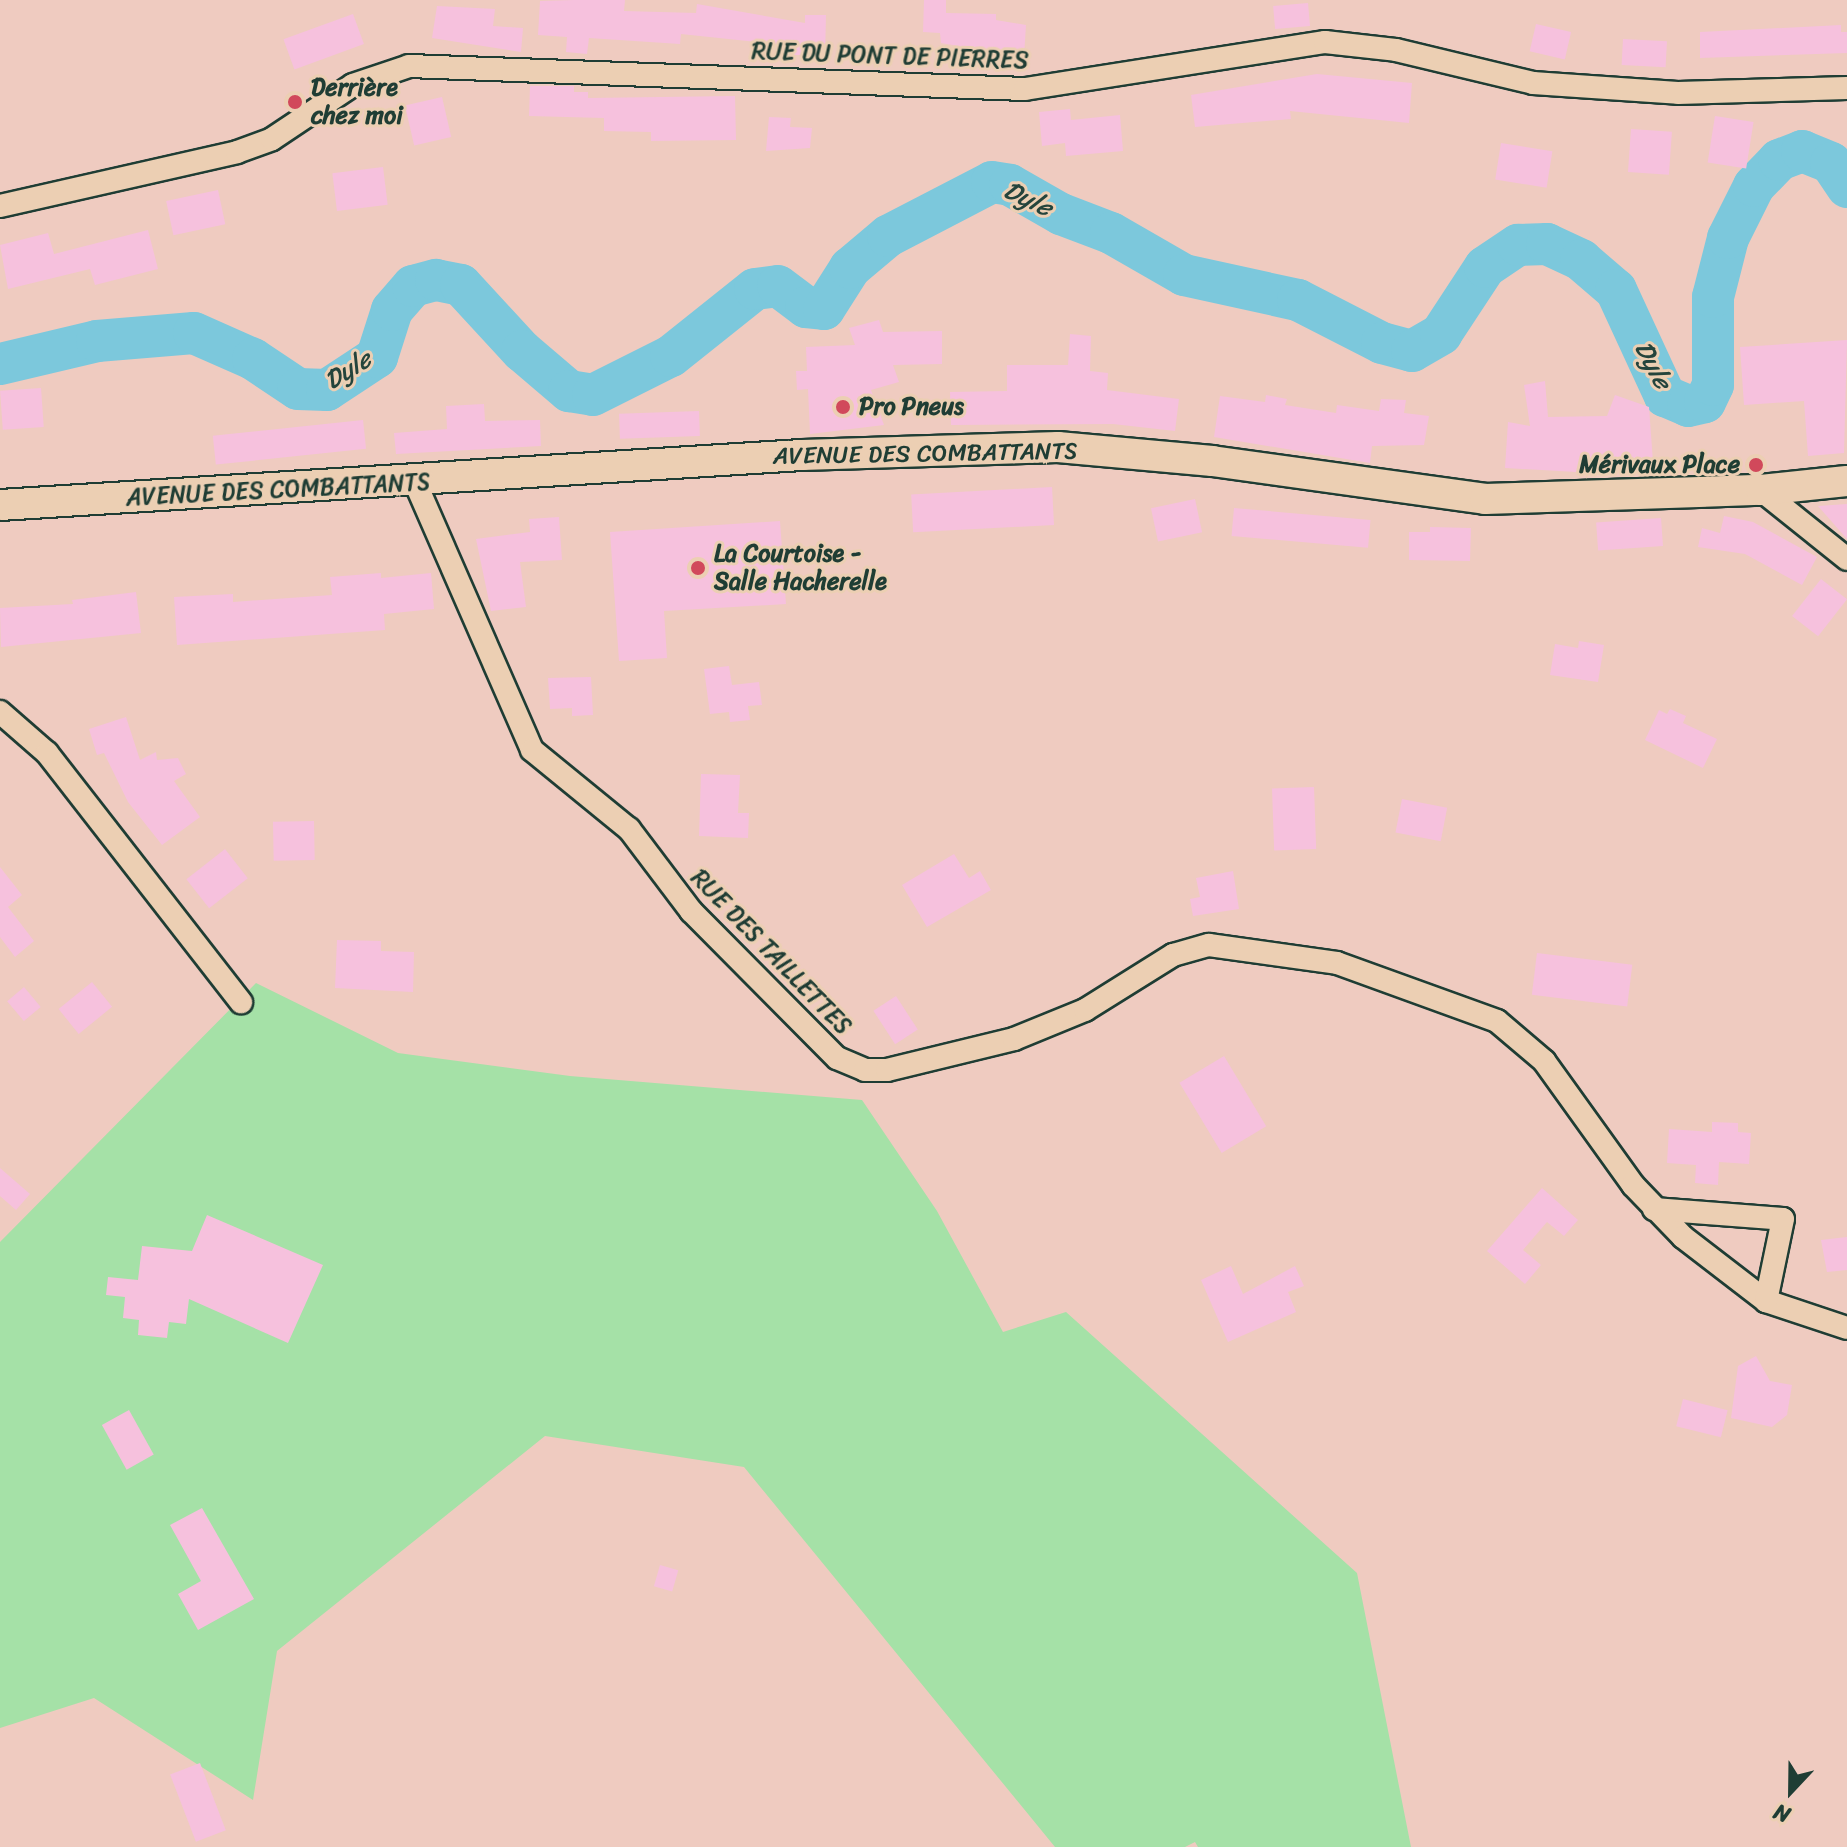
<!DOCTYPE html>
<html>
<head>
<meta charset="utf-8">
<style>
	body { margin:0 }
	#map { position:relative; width:1847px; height:1847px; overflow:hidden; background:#efcbc0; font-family:Sriracha,sans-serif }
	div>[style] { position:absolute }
	.green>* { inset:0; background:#a5e1a7 }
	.river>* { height:42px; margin:-21px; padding:0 21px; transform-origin:21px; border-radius:21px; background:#7cc8dc }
	.building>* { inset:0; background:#f6c1dd; transform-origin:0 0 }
	.roads { filter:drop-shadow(2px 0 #1f3d34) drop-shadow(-2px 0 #1f3d34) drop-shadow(0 2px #1f3d34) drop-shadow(0 -2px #1f3d34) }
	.street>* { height:22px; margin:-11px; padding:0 11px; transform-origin:11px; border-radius:11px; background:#eccfb3 }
	.secondary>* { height:30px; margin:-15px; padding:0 15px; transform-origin:15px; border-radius:15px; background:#eccfb3 }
	.dots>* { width:22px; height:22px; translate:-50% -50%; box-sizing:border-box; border:4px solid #eccfb3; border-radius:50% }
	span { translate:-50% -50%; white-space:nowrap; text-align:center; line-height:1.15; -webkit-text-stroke:6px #eccfb3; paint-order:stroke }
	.street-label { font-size:24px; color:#1f3d34 }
	.poi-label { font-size:24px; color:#1f3d34; font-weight:700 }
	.left { translate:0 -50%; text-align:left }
	.right { translate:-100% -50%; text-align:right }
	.water-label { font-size:26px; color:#24443c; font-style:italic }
	.north { position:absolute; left:1751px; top:1751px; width:80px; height:80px; -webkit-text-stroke:6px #eccfb3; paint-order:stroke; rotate:202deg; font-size:22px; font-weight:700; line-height:32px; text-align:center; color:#1f3d34 }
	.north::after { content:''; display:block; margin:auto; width:28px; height:36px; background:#1f3d34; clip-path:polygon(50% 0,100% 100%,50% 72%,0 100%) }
</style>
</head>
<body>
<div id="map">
	<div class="green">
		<i style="clip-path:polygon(256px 983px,398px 1053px,570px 1076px,862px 1100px,937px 1211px,1003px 1332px,1066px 1312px,1357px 1573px,1411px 1847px,1198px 1847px,1195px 1842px,1185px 1847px,1055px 1847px,744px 1467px,545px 1436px,277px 1651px,253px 1800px,94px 1698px,0 1728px,0 1242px)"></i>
	</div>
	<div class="river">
		<i style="left:0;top:364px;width:100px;rotate:-13.3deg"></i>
		<i style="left:97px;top:341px;width:97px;rotate:-4.7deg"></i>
		<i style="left:194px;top:333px;width:64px;rotate:23.8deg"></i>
		<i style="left:253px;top:359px;width:54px;rotate:33.7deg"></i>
		<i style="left:298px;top:389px;width:29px;rotate:2deg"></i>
		<i style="left:327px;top:390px;width:60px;rotate:-33.4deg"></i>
		<i style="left:377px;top:357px;width:49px;rotate:-72.3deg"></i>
		<i style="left:392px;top:310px;width:32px;rotate:-49deg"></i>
		<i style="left:413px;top:286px;width:24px;rotate:-15deg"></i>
		<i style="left:436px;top:280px;width:25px;rotate:11deg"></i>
		<i style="left:461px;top:285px;width:90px;rotate:47.3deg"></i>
		<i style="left:522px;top:351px;width:62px;rotate:40.4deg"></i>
		<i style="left:569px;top:391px;width:24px;rotate:9deg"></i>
		<i style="left:593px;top:395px;width:87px;rotate:-26.6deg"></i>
		<i style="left:671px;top:356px;width:107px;rotate:-38.6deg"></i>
		<i style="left:755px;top:289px;width:23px;rotate:-7deg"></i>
		<i style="left:778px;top:286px;width:35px;rotate:37deg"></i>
		<i style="left:806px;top:307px;width:18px;rotate:6deg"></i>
		<i style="left:824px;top:309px;width:49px;rotate:-57.6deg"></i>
		<i style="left:850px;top:268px;width:50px;rotate:-40.1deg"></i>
		<i style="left:888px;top:236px;width:117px;rotate:-27.4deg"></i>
		<i style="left:992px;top:182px;width:18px;rotate:9deg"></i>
		<i style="left:1010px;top:185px;width:59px;rotate:29.6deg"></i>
		<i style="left:1061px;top:214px;width:53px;rotate:20.8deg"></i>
		<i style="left:1111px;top:233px;width:84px;rotate:29.9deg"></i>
		<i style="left:1184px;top:275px;width:117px;rotate:12.4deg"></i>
		<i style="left:1298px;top:300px;width:94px;rotate:27.1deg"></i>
		<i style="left:1382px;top:343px;width:31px;rotate:15deg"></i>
		<i style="left:1412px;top:351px;width:34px;rotate:-30deg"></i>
		<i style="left:1441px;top:334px;width:80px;rotate:-56.7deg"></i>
		<i style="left:1485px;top:267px;width:40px;rotate:-34deg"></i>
		<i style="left:1518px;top:245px;width:29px;rotate:-2deg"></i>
		<i style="left:1547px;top:244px;width:38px;rotate:25deg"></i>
		<i style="left:1581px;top:260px;width:46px;rotate:40.6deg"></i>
		<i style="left:1616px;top:290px;width:117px;rotate:65.2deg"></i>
		<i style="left:1665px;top:396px;width:25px;rotate:23deg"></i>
		<i style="left:1688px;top:406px;width:17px;rotate:-13deg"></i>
		<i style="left:1705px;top:402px;width:19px;rotate:-65deg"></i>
		<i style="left:1713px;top:385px;width:88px;rotate:-90deg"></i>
		<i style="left:1713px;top:297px;width:61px;rotate:-75.7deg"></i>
		<i style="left:1728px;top:238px;width:58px;rotate:-63.4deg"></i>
		<i style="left:1754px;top:186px;width:36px;rotate:-46deg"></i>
		<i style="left:1779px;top:160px;width:25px;rotate:-21deg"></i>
		<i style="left:1802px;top:151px;width:31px;rotate:22deg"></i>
		<i style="left:1831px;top:163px;width:29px;rotate:56deg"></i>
	</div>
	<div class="building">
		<i style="clip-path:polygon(574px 0,625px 0,624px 11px,696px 13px,697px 4px,805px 23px,805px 15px,826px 15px,825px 56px,775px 54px,776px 44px,681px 34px,680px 44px,589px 38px,587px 54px,566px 52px,567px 37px,538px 35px,540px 1px)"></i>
		<i style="clip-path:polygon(924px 0,946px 0,946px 13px,996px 14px,996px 20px,1026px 25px,1024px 57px,941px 43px,940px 33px,923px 32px)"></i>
		<i style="left:1308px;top:3px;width:23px;height:35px;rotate:85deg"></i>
		<i style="clip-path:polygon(437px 6px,495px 9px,493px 26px,523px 28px,521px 52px,432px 38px)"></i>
		<i style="left:353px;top:14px;width:32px;height:74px;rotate:70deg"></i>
		<i style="left:1536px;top:24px;width:36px;height:28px;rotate:13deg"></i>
		<i style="clip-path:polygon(1841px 25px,1841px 32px,1847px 32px,1847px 53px,1700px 58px,1700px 32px)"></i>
		<i style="left:1623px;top:39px;width:44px;height:26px;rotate:3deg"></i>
		<i style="clip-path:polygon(1317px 74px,1412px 83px,1409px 123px,1290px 111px,1291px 119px,1195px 127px,1191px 95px)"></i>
		<i style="clip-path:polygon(530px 86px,574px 86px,574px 92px,588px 92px,588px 98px,735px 96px,736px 140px,651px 141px,651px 132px,604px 131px,604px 118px,529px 116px)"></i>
		<i style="left:442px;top:97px;width:41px;height:38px;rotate:77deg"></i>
		<i style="clip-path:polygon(1070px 109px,1071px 120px,1120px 115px,1123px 151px,1066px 156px,1065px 143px,1042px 146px,1039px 112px)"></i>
		<i style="left:1715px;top:116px;width:39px;height:47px;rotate:9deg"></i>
		<i style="clip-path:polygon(769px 117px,791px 118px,790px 127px,812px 128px,810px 148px,766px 151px)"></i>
		<i style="left:1631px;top:129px;width:41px;height:43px;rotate:4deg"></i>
		<i style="left:1501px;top:143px;width:52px;height:37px;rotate:9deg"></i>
		<i style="left:383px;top:167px;width:38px;height:51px;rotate:83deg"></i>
		<i style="left:218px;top:190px;width:35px;height:53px;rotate:78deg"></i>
		<i style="clip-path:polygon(148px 230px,158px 269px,95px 285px,90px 269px,8px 289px,0 245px,48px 233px,54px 254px)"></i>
		<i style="clip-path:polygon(879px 320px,883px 332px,942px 331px,942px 364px,893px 365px,899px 382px,871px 390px,884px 425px,810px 434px,808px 389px,797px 390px,796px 371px,807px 371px,806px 347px,855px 345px,849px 328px)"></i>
		<i style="clip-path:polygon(1070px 334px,1091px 336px,1090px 371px,1108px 373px,1107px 390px,1179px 399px,1175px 431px,1113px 424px,951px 425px,950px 392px,1007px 391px,1007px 365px,1068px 365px)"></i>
		<i style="clip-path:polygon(1847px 340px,1844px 453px,1808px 456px,1804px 401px,1744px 405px,1740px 347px)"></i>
		<i style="clip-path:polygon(1545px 381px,1548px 417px,1607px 416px,1615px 395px,1649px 407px,1653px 462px,1594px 466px,1594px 473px,1505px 468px,1508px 422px,1530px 426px,1524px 385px)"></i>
		<i style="left:41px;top:388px;width:39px;height:41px;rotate:86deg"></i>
		<i style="clip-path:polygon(1266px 395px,1287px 399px,1285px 405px,1336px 413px,1337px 405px,1379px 411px,1381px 399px,1406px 400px,1404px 413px,1429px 416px,1424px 445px,1372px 446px,1370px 463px,1214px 437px,1220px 396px,1265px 402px)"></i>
		<i style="clip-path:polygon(484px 404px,485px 421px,540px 420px,541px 446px,396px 454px,394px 433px,447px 429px,446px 406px)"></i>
		<i style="left:699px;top:411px;width:25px;height:80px;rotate:88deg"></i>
		<i style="left:363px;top:420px;width:29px;height:151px;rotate:84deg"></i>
		<i style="left:1052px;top:487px;width:38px;height:141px;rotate:87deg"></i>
		<i style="left:1195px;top:499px;width:34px;height:45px;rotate:78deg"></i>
		<i style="clip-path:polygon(1847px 504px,1847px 539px,1818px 506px)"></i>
		<i style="left:1234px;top:508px;width:137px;height:28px;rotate:5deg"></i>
		<i style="clip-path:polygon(1724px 516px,1753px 522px,1817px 557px,1802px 585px,1745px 554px,1698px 547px,1702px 528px,1720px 533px)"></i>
		<i style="clip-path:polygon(559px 517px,562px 560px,520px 562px,526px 607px,491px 611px,476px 539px,530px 532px,529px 519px)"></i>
		<i style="left:1661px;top:518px;width:28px;height:65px;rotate:86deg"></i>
		<i style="clip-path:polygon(780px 521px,786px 604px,664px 611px,667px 658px,619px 661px,610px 532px)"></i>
		<i style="clip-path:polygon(1430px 527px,1471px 528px,1470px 561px,1409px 560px,1409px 532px,1430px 532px)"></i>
		<i style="clip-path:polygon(381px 573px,381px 578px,431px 573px,434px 609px,384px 614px,385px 630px,177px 645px,174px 597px,233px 594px,233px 602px,332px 595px,330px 577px)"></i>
		<i style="left:1821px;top:579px;width:33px;height:47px;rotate:38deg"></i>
		<i style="clip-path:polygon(136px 592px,141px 633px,1px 647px,0 608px,73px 604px,72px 600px)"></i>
		<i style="clip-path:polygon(1579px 641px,1604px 645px,1598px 682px,1550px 675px,1555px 644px,1578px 648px)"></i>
		<i style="clip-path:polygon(729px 666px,732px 685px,759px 682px,762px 705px,748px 706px,750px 720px,730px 722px,729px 712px,710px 714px,704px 669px)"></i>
		<i style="clip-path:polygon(591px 677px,593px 715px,572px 716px,572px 708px,550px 709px,548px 678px)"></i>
		<i style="clip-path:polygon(1670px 709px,1686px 716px,1683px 723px,1717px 739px,1703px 768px,1645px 740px,1659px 710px,1667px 714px)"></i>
		<i style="clip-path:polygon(126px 717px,140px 760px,156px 752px,157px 760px,178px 758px,186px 774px,174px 781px,200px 817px,162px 845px,128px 802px,104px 753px,97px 755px,89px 729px)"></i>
		<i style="clip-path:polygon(701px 774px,740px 775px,738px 813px,749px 813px,748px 838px,699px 836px)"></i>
		<i style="left:1314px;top:787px;width:62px;height:42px;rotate:88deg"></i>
		<i style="left:1402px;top:799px;width:46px;height:34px;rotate:11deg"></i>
		<i style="left:314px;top:821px;width:39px;height:41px;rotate:89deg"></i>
		<i style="left:225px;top:849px;width:37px;height:49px;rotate:52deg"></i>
		<i style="clip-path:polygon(954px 854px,969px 878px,980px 871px,991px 890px,927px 927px,902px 885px)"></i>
		<i style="clip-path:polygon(0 867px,22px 895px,8px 907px,34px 941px,15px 957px,0 937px)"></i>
		<i style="clip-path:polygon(1233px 871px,1239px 909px,1193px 916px,1190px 899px,1200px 897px,1196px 878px)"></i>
		<i style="clip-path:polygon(337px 940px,381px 941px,381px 951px,414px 952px,413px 992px,335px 988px)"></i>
		<i style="left:1537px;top:953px;width:96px;height:42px;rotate:7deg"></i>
		<i style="left:92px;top:982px;width:32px;height:43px;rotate:51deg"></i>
		<i style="left:24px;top:987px;width:26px;height:22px;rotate:50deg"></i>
		<i style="left:896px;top:996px;width:40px;height:27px;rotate:57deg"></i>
		<i style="left:1224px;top:1056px;width:82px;height:52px;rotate:59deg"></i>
		<i style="clip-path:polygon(1712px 1122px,1738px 1123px,1738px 1132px,1751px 1133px,1749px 1164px,1719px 1162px,1718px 1185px,1695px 1183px,1696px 1165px,1667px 1163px,1669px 1129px,1712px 1132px)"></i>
		<i style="clip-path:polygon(0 1168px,30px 1194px,16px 1210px,0 1196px)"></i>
		<i style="clip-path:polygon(1542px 1188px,1578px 1220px,1564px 1236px,1547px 1222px,1523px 1250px,1541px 1265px,1525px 1284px,1487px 1251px)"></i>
		<i style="clip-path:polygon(207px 1215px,323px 1265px,288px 1343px,189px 1299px,186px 1324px,169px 1322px,167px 1338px,138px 1335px,139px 1320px,123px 1318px,125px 1297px,106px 1295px,108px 1277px,138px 1280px,142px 1246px,192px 1251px)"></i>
		<i style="clip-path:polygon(1847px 1237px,1847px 1270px,1827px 1272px,1821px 1240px)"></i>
		<i style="clip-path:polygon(1231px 1266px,1243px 1294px,1295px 1266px,1304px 1286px,1288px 1292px,1296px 1312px,1228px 1342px,1201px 1280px)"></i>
		<i style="clip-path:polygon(1756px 1356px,1770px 1381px,1792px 1385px,1787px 1415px,1772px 1427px,1731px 1418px,1738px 1366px)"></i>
		<i style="left:1683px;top:1399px;width:46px;height:28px;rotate:14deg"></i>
		<i style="left:129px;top:1410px;width:51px;height:31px;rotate:61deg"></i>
		<i style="clip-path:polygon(202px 1508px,254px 1599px,198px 1630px,178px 1594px,201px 1581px,170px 1525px)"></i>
		<i style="left:660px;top:1565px;width:19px;height:22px;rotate:16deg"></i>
		<i style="left:200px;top:1763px;width:72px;height:32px;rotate:69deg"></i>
	</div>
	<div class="roads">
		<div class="street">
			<i style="left:0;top:206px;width:243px;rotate:-12.8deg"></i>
			<i style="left:237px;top:152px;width:37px;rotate:-20deg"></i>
			<i style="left:272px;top:139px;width:97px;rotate:-33.7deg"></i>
			<i style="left:353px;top:85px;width:59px;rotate:-18.7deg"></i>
			<i style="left:409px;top:66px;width:616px;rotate:2.14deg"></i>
			<i style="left:1025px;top:89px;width:304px;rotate:-8.9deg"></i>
			<i style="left:1325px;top:42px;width:71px;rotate:6.4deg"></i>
			<i style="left:1396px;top:50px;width:141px;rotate:13.5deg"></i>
			<i style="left:1533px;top:83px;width:145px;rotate:3.9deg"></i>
			<i style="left:1678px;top:93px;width:169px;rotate:-1.7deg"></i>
			<i style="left:415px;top:482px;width:292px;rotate:66.4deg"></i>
			<i style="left:532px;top:750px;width:125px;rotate:39.2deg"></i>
			<i style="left:629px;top:829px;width:103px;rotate:52.9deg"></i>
			<i style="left:691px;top:911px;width:207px;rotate:45.2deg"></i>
			<i style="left:837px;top:1058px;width:30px;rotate:23deg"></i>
			<i style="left:865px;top:1070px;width:22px"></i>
			<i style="left:887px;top:1070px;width:131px;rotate:-13.7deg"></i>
			<i style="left:1014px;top:1039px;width:77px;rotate:-22.2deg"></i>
			<i style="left:1085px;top:1010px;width:104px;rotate:-32deg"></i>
			<i style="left:1173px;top:955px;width:37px;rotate:-16deg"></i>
			<i style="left:1209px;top:945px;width:129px;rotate:8deg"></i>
			<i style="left:1337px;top:963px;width:170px;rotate:19.9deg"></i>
			<i style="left:1497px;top:1021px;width:62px;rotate:40.4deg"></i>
			<i style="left:1544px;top:1061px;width:153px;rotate:54.3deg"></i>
			<i style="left:1633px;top:1185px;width:72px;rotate:46.1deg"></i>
			<i style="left:1683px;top:1237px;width:105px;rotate:37.6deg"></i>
			<i style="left:1766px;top:1301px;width:85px;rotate:18.4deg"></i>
			<i style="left:1761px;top:490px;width:110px;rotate:38.7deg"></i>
			<i style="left:0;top:712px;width:62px;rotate:41.1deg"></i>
			<i style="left:47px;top:753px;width:316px;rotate:52.1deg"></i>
			<i style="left:1654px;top:1209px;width:129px;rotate:4.4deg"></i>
			<i style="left:1783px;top:1219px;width:84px;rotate:101.7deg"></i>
		</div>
		<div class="secondary">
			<i style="left:0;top:505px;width:804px;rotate:-3.57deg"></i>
			<i style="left:802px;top:455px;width:256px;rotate:-1.8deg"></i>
			<i style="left:1058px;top:447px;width:155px;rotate:5.2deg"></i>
			<i style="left:1212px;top:461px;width:276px;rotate:7.9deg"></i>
			<i style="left:1485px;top:499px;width:276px;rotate:-1.9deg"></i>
			<i style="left:1761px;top:490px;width:86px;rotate:-6deg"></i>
		</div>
	</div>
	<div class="dots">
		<i style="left:295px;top:102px;background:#d1495b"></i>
		<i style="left:843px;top:407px;background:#d1495b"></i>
		<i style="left:1756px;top:465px;background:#d1495b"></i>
		<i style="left:698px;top:568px;background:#d1495b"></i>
	</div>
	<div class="street-label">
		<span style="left:890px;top:56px;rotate:2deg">RUE DU PONT DE PIERRES</span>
		<span style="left:925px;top:454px;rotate:-1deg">AVENUE DES COMBATTANTS</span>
		<span style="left:278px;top:490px;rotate:-3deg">AVENUE DES COMBATTANTS</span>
		<span style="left:771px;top:952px;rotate:46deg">RUE DES TAILLETTES</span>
	</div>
	<div class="poi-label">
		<span class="left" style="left:311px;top:102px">Derrière<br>chez moi</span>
		<span class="left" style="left:859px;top:407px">Pro Pneus</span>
		<span class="right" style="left:1740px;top:465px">Mérivaux Place</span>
		<span class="left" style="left:714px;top:568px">La Courtoise -<br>Salle Hacherelle</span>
	</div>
	<div class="water-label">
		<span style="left:1028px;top:199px;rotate:25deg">Dyle</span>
		<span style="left:1653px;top:365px;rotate:62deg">Dyle</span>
		<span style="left:348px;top:370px;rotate:-32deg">Dyle</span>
	</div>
	<div class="north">N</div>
</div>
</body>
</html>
